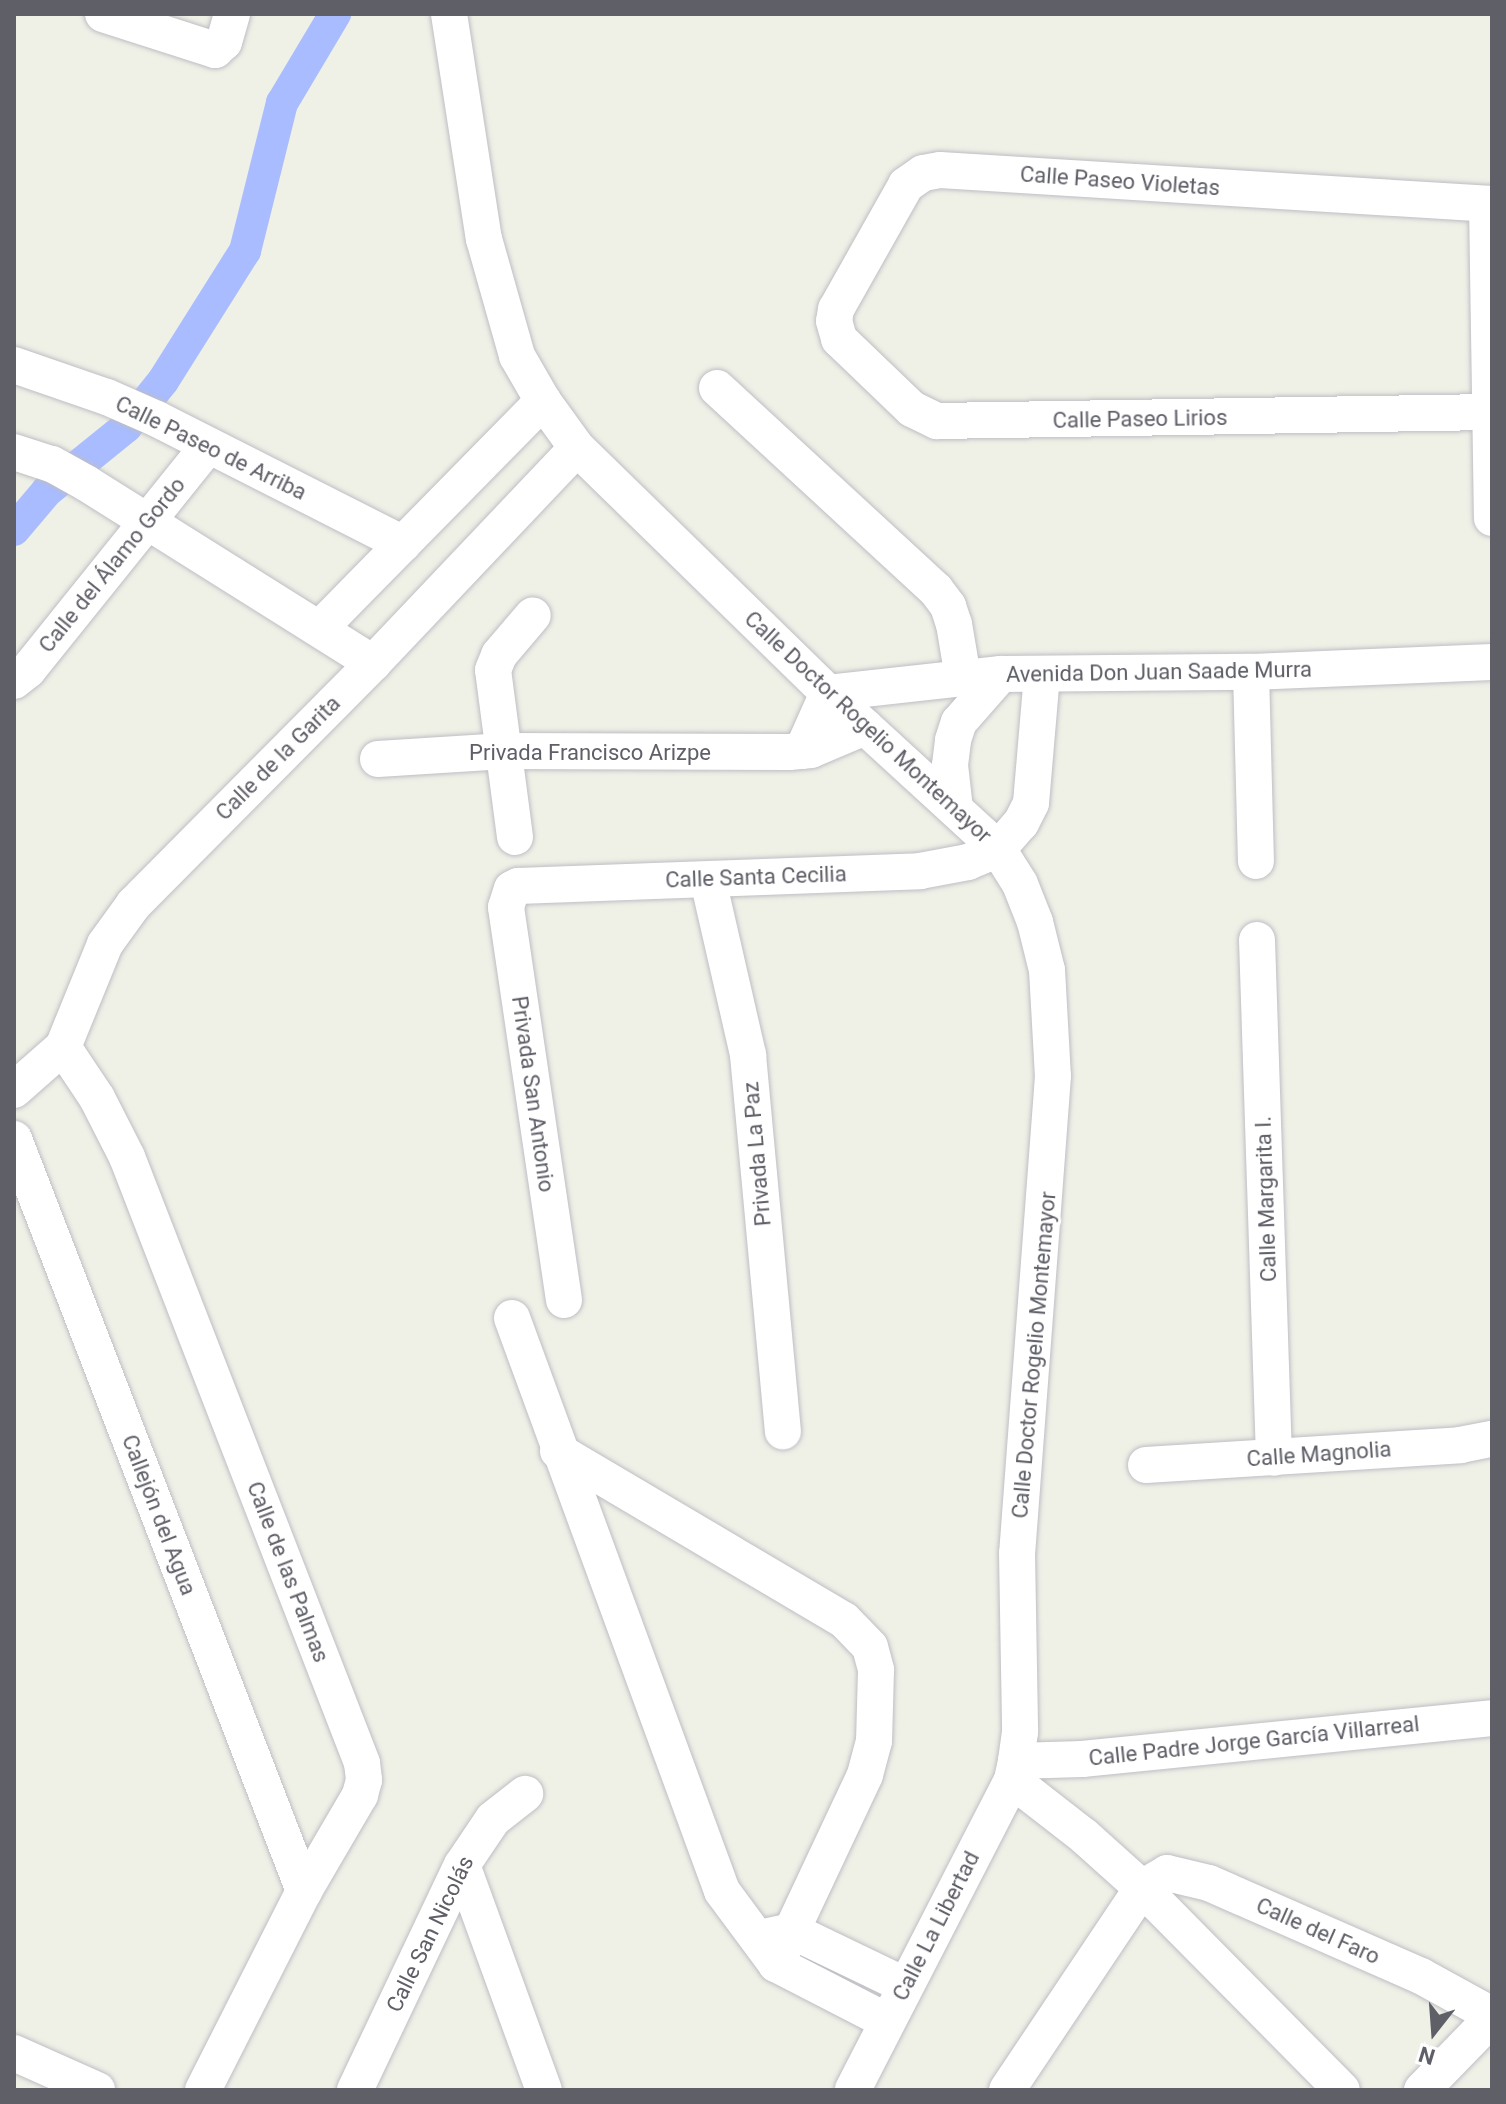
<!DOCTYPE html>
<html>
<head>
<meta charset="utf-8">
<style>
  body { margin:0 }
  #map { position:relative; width:1506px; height:2104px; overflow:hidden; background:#eff0e6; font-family:Roboto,sans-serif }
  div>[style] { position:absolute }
  .canal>* { height:32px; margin:-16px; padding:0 16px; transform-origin:16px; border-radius:16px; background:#a8bcff }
  .roads { filter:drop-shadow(0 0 2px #bebec5) drop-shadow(0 0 2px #bebec5) }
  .minor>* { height:36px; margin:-18px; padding:0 18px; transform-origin:18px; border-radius:18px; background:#fff }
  span { translate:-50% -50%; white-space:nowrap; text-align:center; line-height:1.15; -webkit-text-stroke:6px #fff; paint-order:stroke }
  .street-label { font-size:22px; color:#5e5f67 }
  .frame { position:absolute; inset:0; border:16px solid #5e5f67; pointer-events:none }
  .north { position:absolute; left:1394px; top:1992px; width:80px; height:80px; -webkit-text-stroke:6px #fff; paint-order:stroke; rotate:197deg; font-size:22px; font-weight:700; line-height:32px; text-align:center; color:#5e5f67 }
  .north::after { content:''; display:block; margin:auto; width:28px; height:36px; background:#5e5f67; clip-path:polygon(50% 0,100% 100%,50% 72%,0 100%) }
</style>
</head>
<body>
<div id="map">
  <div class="canal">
    <i style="left:14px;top:530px;width:51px;rotate:-49.8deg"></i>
    <i style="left:47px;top:491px;width:102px;rotate:-39deg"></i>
    <i style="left:126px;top:427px;width:59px;rotate:-51.2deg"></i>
    <i style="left:163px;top:381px;width:154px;rotate:-57.8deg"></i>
    <i style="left:245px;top:251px;width:153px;rotate:-76deg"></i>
    <i style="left:282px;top:103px;width:104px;rotate:-59.2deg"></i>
  </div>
  <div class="roads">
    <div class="minor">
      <i style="left:103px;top:14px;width:118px;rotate:17.8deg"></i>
      <i style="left:215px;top:50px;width:12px;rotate:-42deg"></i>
      <i style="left:224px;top:42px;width:29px;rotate:-74deg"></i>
      <i style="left:449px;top:14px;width:228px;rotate:81.2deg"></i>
      <i style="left:484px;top:239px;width:122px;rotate:74.2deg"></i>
      <i style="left:517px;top:356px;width:52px;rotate:60deg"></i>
      <i style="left:543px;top:401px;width:58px;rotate:54.1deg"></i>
      <i style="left:577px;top:448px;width:351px;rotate:44.3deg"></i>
      <i style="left:828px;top:693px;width:231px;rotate:42.5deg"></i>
      <i style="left:998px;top:849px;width:41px;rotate:57.8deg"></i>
      <i style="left:1020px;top:884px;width:41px;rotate:68.5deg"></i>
      <i style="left:1035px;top:922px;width:49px;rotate:76deg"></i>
      <i style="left:1047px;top:970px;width:106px;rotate:86.8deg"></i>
      <i style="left:1053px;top:1076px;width:478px;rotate:94.3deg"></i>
      <i style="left:1017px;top:1553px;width:179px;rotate:89deg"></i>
      <i style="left:1020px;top:1732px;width:29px;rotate:98deg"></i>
      <i style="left:1016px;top:1761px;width:19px;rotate:102deg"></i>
      <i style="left:1012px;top:1780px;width:348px;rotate:117.2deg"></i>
      <i style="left:1487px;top:204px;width:314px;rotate:89.1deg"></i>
      <i style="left:1492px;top:204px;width:553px;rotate:-176.48deg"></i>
      <i style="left:940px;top:170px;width:17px;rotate:170deg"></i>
      <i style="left:923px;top:173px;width:21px;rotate:145deg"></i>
      <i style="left:906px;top:185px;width:142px;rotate:119.4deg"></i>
      <i style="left:836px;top:309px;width:12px;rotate:99deg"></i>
      <i style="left:834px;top:321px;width:19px;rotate:74deg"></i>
      <i style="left:839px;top:339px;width:101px;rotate:43.8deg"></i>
      <i style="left:912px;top:409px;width:28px;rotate:26deg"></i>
      <i style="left:937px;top:421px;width:555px;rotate:-0.93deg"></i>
      <i style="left:14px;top:365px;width:98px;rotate:19deg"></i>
      <i style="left:107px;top:397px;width:55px;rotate:23.7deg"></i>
      <i style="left:157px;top:419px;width:276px;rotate:26.9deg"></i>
      <i style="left:717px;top:388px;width:298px;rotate:42.7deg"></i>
      <i style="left:936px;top:590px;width:20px;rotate:53deg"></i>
      <i style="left:948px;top:606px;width:19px;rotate:72deg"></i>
      <i style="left:954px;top:624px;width:54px;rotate:80.4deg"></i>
      <i style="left:14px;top:452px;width:40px;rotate:18deg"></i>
      <i style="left:52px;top:464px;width:39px;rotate:29deg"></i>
      <i style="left:86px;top:483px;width:339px;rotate:32.1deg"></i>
      <i style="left:321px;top:627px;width:317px;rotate:-45.5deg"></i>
      <i style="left:1251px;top:672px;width:189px;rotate:88.5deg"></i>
      <i style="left:14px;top:681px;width:18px;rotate:-38deg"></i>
      <i style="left:28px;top:670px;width:287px;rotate:-51.2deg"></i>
      <i style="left:802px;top:751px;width:64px;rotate:-65.9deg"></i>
      <i style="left:828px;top:693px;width:174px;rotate:-6.3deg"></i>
      <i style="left:1001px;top:674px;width:250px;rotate:-0.5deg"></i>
      <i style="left:1251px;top:672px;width:241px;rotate:-2.4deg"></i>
      <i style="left:378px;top:759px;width:127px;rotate:-3.6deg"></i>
      <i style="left:505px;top:751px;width:284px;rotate:0.2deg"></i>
      <i style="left:789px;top:752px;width:22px;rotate:-5deg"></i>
      <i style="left:811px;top:750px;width:59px;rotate:-23.1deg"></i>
      <i style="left:955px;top:809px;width:44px;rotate:-96.5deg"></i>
      <i style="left:950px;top:765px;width:25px;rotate:-83deg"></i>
      <i style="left:953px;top:740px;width:19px;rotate:-72deg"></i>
      <i style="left:959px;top:722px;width:64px;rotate:-48.8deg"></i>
      <i style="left:515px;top:837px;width:168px;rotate:-97.5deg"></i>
      <i style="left:493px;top:670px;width:16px;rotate:-68deg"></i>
      <i style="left:499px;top:655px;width:52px;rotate:-49.6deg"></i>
      <i style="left:708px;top:880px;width:180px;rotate:77.1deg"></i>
      <i style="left:748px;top:1055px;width:378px;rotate:84.7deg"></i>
      <i style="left:1257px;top:940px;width:518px;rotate:88.12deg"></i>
      <i style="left:63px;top:1047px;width:61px;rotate:56.3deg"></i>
      <i style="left:97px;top:1098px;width:66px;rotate:63deg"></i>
      <i style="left:127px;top:1157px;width:650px;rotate:68.8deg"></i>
      <i style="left:362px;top:1763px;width:17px;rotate:83deg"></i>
      <i style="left:364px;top:1780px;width:16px;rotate:105deg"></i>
      <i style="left:360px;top:1795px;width:111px;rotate:120.3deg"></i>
      <i style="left:304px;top:1891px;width:223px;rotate:116.9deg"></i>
      <i style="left:14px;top:1090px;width:65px;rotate:-41.3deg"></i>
      <i style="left:63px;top:1047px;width:111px;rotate:-67.8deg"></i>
      <i style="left:105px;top:944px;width:49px;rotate:-54.1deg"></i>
      <i style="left:134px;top:904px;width:339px;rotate:-45.2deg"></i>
      <i style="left:373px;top:663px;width:296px;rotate:-46.5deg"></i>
      <i style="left:14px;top:1139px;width:806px;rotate:68.91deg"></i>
      <i style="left:564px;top:1300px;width:397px;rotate:-98.4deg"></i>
      <i style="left:506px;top:907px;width:19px;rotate:-72deg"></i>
      <i style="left:512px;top:889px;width:7px;rotate:-27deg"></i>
      <i style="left:518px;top:886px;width:402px;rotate:-2.1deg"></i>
      <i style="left:920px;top:871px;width:49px;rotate:-10.6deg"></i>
      <i style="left:968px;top:862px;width:33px;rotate:-23deg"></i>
      <i style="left:998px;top:849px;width:35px;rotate:-49deg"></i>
      <i style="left:1021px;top:823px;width:22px;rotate:-63deg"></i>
      <i style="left:1031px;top:803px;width:129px;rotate:-85.1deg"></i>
      <i style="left:512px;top:1318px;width:610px;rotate:69.87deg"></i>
      <i style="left:722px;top:1891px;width:91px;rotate:53.5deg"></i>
      <i style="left:776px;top:1964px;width:125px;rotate:27.2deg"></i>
      <i style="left:558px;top:1451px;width:332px;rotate:30.6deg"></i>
      <i style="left:844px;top:1620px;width:37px;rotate:46deg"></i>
      <i style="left:870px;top:1647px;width:24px;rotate:75deg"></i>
      <i style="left:876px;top:1670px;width:71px;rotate:91.6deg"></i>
      <i style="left:874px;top:1741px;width:35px;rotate:105deg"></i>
      <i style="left:865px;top:1775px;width:209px;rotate:115.2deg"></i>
      <i style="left:1146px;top:1465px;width:315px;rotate:-3.6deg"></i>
      <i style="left:1460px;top:1445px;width:33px;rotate:-11deg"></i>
      <i style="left:1016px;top:1761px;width:66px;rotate:-1.7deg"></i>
      <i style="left:1082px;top:1759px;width:412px;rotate:-5.7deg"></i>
      <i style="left:1012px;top:1780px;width:91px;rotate:37.9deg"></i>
      <i style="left:1084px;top:1836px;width:78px;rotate:41.9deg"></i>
      <i style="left:1142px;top:1888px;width:284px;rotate:45.3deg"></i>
      <i style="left:462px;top:1865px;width:239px;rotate:70deg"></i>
      <i style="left:768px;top:1936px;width:25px;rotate:-12deg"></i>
      <i style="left:792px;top:1931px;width:124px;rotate:25.7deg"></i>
      <i style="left:14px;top:2053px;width:91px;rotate:24deg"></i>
      <i style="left:355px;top:2090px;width:249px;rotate:-64.6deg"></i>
      <i style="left:462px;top:1865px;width:55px;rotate:-56deg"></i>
      <i style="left:493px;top:1819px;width:41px;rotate:-38deg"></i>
      <i style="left:1007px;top:2090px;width:243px;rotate:-56.2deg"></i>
      <i style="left:1142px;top:1888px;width:29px;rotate:-31deg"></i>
      <i style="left:1167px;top:1873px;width:43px;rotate:13.4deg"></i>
      <i style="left:1209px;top:1883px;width:232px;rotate:23.7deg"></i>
      <i style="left:1421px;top:1976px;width:81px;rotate:28.8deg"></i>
      <i style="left:1422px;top:2090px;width:100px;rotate:-45.8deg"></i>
    </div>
  </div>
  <div class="street-label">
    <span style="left:1120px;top:181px;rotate:4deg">Calle Paseo Violetas</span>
    <span style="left:1140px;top:419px;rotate:-1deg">Calle Paseo Lirios</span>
    <span style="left:211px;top:448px;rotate:26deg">Calle Paseo de Arriba</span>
    <span style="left:112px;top:565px;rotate:-51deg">Calle del Álamo Gordo</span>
    <span style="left:1159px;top:672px;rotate:-1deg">Avenida Don Juan Saade Murra</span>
    <span style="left:868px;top:727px;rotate:43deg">Calle Doctor Rogelio Montemayor</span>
    <span style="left:590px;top:753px">Privada Francisco Arizpe</span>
    <span style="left:278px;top:758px;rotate:-45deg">Calle de la Garita</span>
    <span style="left:756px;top:877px;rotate:-2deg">Calle Santa Cecilia</span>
    <span style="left:533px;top:1094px;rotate:82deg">Privada San Antonio</span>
    <span style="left:757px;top:1154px;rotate:-95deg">Privada La Paz</span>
    <span style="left:1266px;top:1199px;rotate:-92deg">Calle Margarita I.</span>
    <span style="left:1034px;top:1355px;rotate:-85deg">Calle Doctor Rogelio Montemayor</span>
    <span style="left:1319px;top:1454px;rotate:-4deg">Calle Magnolia</span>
    <span style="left:159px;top:1515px;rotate:69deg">Callejón del Agua</span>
    <span style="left:288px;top:1572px;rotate:69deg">Calle de las Palmas</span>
    <span style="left:1254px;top:1741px;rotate:-6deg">Calle Padre Jorge García Villarreal</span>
    <span style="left:936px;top:1926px;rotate:-63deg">Calle La Libertad</span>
    <span style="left:1318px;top:1931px;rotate:24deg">Calle del Faro</span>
    <span style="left:430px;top:1934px;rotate:-64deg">Calle San Nicolás</span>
  </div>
  <div class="frame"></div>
  <div class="north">N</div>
</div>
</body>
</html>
